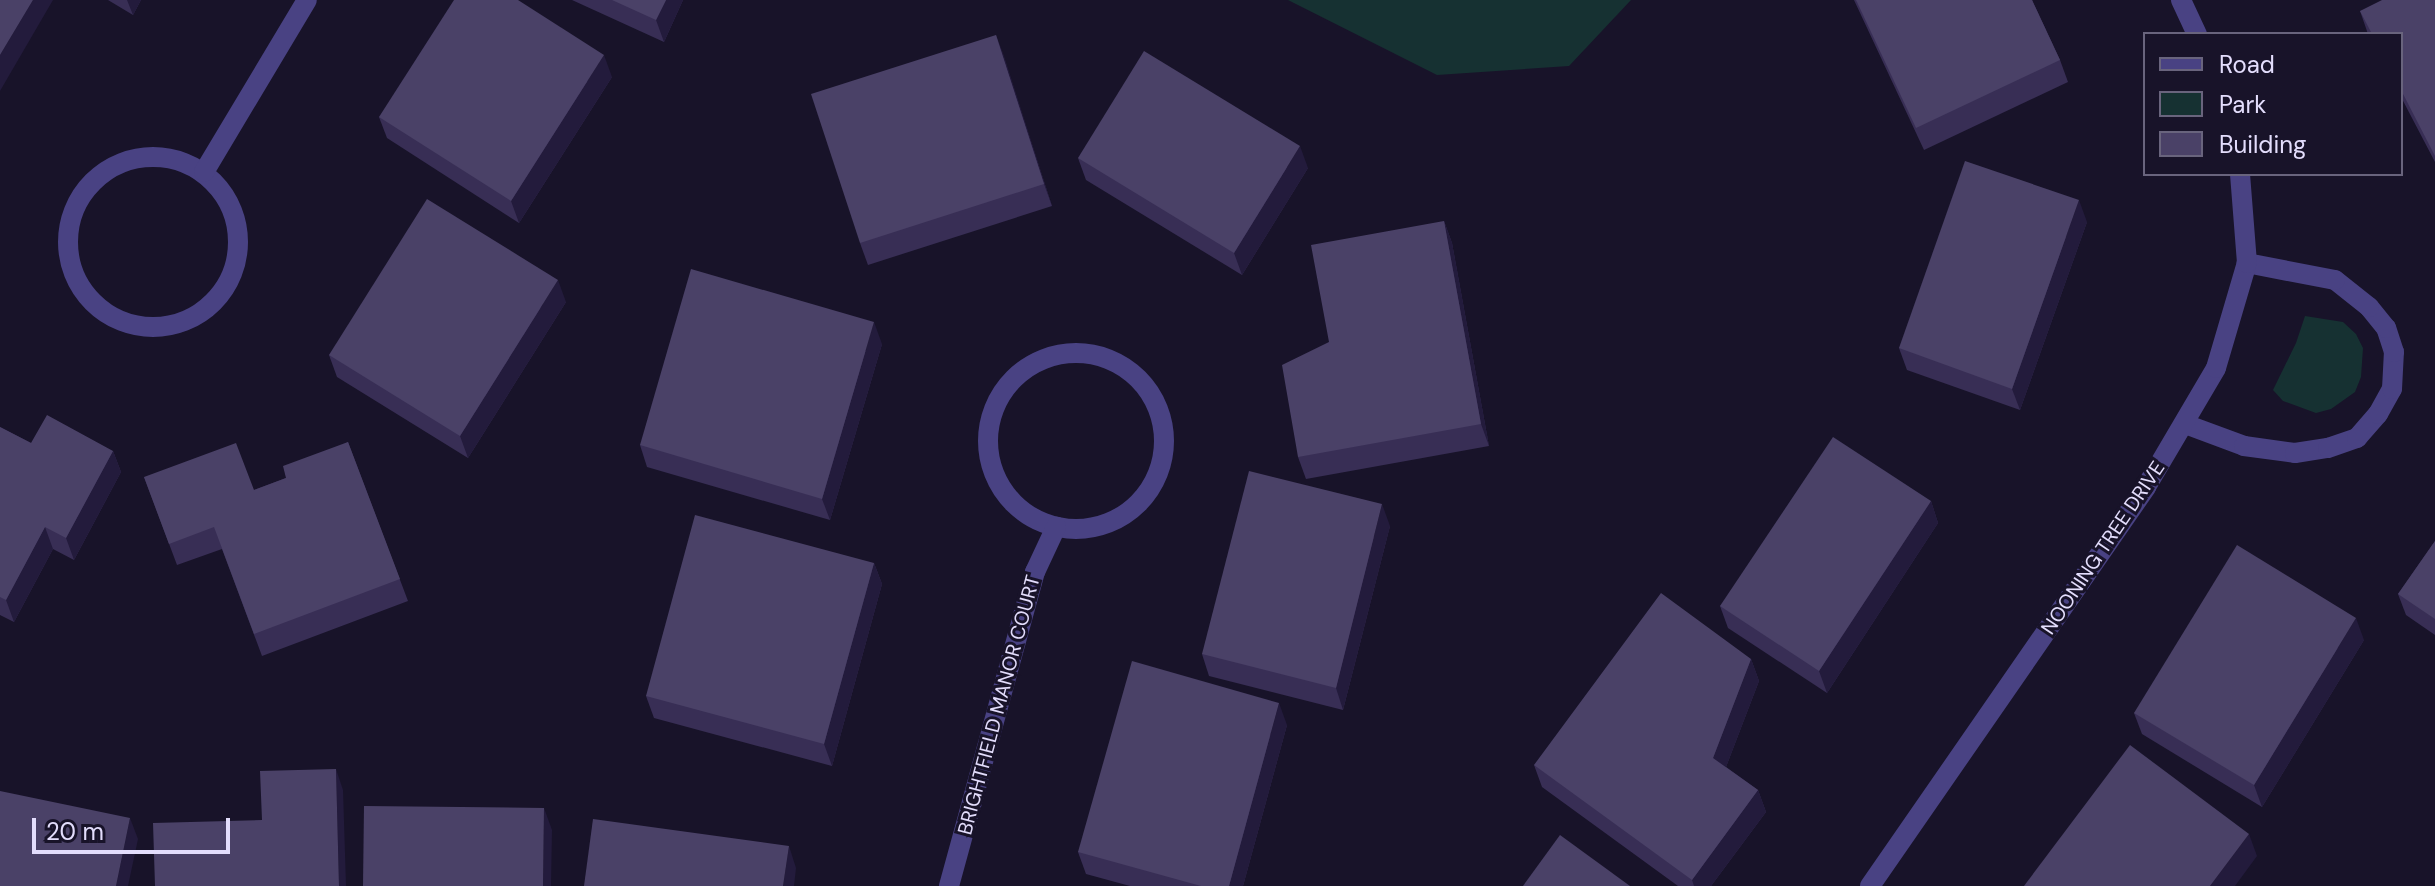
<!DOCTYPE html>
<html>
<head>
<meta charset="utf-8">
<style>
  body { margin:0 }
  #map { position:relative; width:2435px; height:886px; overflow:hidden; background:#181329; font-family:"DM Sans",sans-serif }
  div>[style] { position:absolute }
  .green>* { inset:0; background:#163132 }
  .street>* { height:20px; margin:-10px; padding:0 10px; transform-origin:10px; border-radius:10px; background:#494283 }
  .street>.ring { margin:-10px; padding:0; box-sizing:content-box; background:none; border:20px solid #494283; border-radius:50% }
  .wall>* { inset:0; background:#382e55 }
  .shaded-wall>* { inset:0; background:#231b3c }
  .building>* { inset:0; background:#4a4167 }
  span { translate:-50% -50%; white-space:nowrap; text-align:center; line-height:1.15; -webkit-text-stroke:6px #181329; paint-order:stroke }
  .street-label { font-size:20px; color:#e3ddfc }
  .legend { position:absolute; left:2143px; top:32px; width:260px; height:144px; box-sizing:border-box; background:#181329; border:2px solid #69647d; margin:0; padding:10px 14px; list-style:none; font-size:24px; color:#e3ddfc }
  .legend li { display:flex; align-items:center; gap:16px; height:40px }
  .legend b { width:40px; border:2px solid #69647d }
  .scale { position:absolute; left:32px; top:818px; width:198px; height:36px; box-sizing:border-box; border:4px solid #e3ddfc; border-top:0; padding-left:10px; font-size:24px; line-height:28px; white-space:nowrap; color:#e3ddfc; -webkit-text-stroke:6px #181329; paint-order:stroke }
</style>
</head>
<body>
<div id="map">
  <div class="green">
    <i style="clip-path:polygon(1288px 0,1631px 0,1569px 66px,1437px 75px)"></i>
    <i style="clip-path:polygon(2305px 316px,2343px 322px,2356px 334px,2363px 348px,2361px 377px,2355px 392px,2331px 409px,2316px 413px,2283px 401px,2273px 390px,2296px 343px)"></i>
  </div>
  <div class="street">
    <i style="left:2181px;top:0;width:38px;rotate:65deg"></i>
    <i class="ring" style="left:68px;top:157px;width:150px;height:150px"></i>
    <i style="left:204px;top:172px;width:200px;rotate:-59.1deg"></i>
    <i class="ring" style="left:988px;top:353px;width:156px;height:156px"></i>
    <i style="left:2185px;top:424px;width:63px;rotate:20.4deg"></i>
    <i style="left:2244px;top:446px;width:51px;rotate:7.8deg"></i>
    <i style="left:2295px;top:453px;width:33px;rotate:-9deg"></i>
    <i style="left:2328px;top:448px;width:31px;rotate:-19deg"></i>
    <i style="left:2357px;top:438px;width:32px;rotate:-49deg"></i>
    <i style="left:2378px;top:414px;width:29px;rotate:-61deg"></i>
    <i style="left:2392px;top:389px;width:37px;rotate:-87deg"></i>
    <i style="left:2394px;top:352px;width:25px;rotate:-108deg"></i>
    <i style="left:2386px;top:328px;width:27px;rotate:-129deg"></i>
    <i style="left:2369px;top:307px;width:43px;rotate:-141.5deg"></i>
    <i style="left:2335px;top:280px;width:90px;rotate:-169.1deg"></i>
    <i style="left:949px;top:886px;width:326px;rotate:-74.7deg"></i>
    <i style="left:1035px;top:572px;width:50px;rotate:-65deg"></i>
    <i style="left:1870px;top:886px;width:485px;rotate:-55.3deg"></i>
    <i style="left:2146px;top:487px;width:138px;rotate:-59.5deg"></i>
    <i style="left:2216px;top:368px;width:109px;rotate:-73.6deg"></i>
    <i style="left:2247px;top:263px;width:89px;rotate:-94.5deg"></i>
  </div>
  <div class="wall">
    <i style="clip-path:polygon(108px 0,141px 0,133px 15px)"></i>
    <i style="clip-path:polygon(572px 0,683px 0,664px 42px)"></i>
    <i style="clip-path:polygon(1854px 0,2032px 0,2060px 60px,2068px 82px,1924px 150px)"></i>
    <i style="clip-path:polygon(2435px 0,2435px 162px,2401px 97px,2401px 34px,2368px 34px,2360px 11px)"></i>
    <i style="clip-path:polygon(996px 35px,1052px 206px,868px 265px,860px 243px)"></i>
    <i style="clip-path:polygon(612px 77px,519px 223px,387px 138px,379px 117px)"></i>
    <i style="clip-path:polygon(1078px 158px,1308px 168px,1242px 275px,1086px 180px)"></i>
    <i style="clip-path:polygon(1444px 221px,1452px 243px,1489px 446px,1306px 479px,1298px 457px,1329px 342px)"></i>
    <i style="clip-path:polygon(2087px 222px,2020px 410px,1907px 370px,1899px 348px)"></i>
    <i style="clip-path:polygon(566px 302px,468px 458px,337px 377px,329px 355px)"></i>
    <i style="clip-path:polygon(882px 344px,830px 520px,647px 467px,640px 445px)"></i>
    <i style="clip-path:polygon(0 427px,31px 443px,113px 451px,121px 472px,74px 560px,53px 549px,14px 622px,0 615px)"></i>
    <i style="clip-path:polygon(348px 442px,408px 601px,262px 656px,222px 549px,177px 565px,144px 477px,254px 490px,286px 478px)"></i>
    <i style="clip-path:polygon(1931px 501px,1938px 523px,1827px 693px,1728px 628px,1720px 606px)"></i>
    <i style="clip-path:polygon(1390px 526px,1343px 710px,1209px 676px,1202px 654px)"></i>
    <i style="clip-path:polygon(2435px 541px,2435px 635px,2406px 615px,2398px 594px)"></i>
    <i style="clip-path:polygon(874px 563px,882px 584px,832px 766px,654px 718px,646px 696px)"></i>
    <i style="clip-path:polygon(2364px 640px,2262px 807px,2142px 734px,2134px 713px)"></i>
    <i style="clip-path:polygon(1751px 659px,1759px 681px,1726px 767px,1758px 790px,1766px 812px,1711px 886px,1678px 886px,1542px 787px,1534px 765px)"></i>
    <i style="clip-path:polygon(1287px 725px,1243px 886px,1130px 886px,1086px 874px,1078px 852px)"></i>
  </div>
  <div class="shaded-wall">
    <i style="clip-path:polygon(33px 0,53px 0,0 91px,0 55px)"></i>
    <i style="clip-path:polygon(127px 0,141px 0,133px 15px)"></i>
    <i style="clip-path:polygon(666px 0,683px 0,664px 42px,656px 20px)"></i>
    <i style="clip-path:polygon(996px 35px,1004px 56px,1052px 206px,1044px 184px)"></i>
    <i style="clip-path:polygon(604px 55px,612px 77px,519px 223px,511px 201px)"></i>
    <i style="clip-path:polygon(1300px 146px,1308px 168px,1242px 275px,1234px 253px)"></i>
    <i style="clip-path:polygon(2079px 200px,2087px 222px,2020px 410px,2012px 389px)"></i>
    <i style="clip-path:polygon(1444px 221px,1452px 243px,1489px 446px,1481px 424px)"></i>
    <i style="clip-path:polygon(558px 280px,566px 302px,468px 458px,460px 436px)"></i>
    <i style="clip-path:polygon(874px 322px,882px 344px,830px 520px,822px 499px)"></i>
    <i style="clip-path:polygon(113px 451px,121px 472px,74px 560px,66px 538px)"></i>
    <i style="clip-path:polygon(1931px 501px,1938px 523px,1827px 693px,1819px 671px)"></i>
    <i style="clip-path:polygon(1382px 504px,1390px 526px,1343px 710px,1336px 688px)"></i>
    <i style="clip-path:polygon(45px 527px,53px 549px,14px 622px,6px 600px)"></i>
    <i style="clip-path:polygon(874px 563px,882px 584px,832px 766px,824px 744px)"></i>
    <i style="clip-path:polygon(2356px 618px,2364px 640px,2262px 807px,2254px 785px)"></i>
    <i style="clip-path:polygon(1751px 659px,1759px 681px,1721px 780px,1713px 758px)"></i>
    <i style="clip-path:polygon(1279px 703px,1287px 725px,1243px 886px,1229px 886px)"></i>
    <i style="clip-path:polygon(336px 769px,343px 790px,346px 886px,339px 886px)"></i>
    <i style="clip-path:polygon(1758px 790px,1766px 812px,1711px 886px,1694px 886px,1692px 880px)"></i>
    <i style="clip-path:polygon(544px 808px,552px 830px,551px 886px,543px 886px)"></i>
    <i style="clip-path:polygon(130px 818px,138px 839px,128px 886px,116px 886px)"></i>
    <i style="clip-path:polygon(2249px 834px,2257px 856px,2235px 886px,2210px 886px)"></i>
    <i style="clip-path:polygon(789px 846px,796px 868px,794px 886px,783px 886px)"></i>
  </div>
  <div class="building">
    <i style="clip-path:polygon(0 0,33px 0,0 55px)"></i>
    <i style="clip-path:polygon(454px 0,518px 0,604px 55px,511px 201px,379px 117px)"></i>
    <i style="clip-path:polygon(612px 0,666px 0,656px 20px)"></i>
    <i style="clip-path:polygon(1856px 0,2032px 0,2060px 60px,1916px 128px)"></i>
    <i style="clip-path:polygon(2382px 0,2435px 0,2435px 156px,2401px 90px,2401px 34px,2372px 34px,2360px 11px)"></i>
    <i style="clip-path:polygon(996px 35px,1044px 184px,860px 243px,811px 94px)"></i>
    <i style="clip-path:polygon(1144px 51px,1300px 146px,1234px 253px,1078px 158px)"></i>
    <i style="clip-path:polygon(1965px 161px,2079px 200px,2012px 389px,1899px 348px)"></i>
    <i style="clip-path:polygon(427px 199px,558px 280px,460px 436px,329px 355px)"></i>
    <i style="clip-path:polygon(1444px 221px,1481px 424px,1298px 457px,1282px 365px,1329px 342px,1311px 245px)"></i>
    <i style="clip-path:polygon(691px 269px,874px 322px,822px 499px,640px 445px)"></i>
    <i style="clip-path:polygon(47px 415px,113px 451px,66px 538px,45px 527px,6px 600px,0 597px,0 427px,31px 443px)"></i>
    <i style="clip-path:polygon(1833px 437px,1931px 501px,1819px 671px,1720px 606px)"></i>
    <i style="clip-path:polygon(348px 442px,400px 579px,254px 634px,214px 527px,169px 544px,144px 477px,236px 443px,254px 490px,286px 478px,283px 466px)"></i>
    <i style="clip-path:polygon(1249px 471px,1382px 504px,1336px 688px,1202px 654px)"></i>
    <i style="clip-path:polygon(695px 515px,874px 563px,824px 744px,646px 696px)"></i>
    <i style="clip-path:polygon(2435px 541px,2435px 619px,2398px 594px)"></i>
    <i style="clip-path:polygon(2237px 545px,2356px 618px,2254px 785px,2134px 713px)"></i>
    <i style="clip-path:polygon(1661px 593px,1751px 659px,1713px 758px,1758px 790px,1692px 880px,1534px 765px)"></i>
    <i style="clip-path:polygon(1132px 661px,1279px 703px,1229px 886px,1201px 886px,1078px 852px)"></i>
    <i style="clip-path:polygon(2130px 745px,2249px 834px,2210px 886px,2024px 886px)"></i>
    <i style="clip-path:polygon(336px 769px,339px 886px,155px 886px,153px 823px,262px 820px,260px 771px)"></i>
    <i style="clip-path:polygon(0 791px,130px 818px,116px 886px,0 886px)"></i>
    <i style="clip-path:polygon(364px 806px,544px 808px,543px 886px,363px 886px)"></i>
    <i style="clip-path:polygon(593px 819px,789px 846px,783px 886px,584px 886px)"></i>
    <i style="clip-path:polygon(1560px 835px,1630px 886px,1523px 886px)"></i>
  </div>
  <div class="street-label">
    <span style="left:2103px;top:548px;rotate:-56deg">NOONING TREE DRIVE</span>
    <span style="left:999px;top:705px;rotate:-75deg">BRIGHTFIELD MANOR COURT</span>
  </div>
  <ul class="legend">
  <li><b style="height:10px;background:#494283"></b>Road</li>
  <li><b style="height:22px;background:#163132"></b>Park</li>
  <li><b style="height:22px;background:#4a4167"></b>Building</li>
  </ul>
  <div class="scale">20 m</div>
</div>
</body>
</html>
